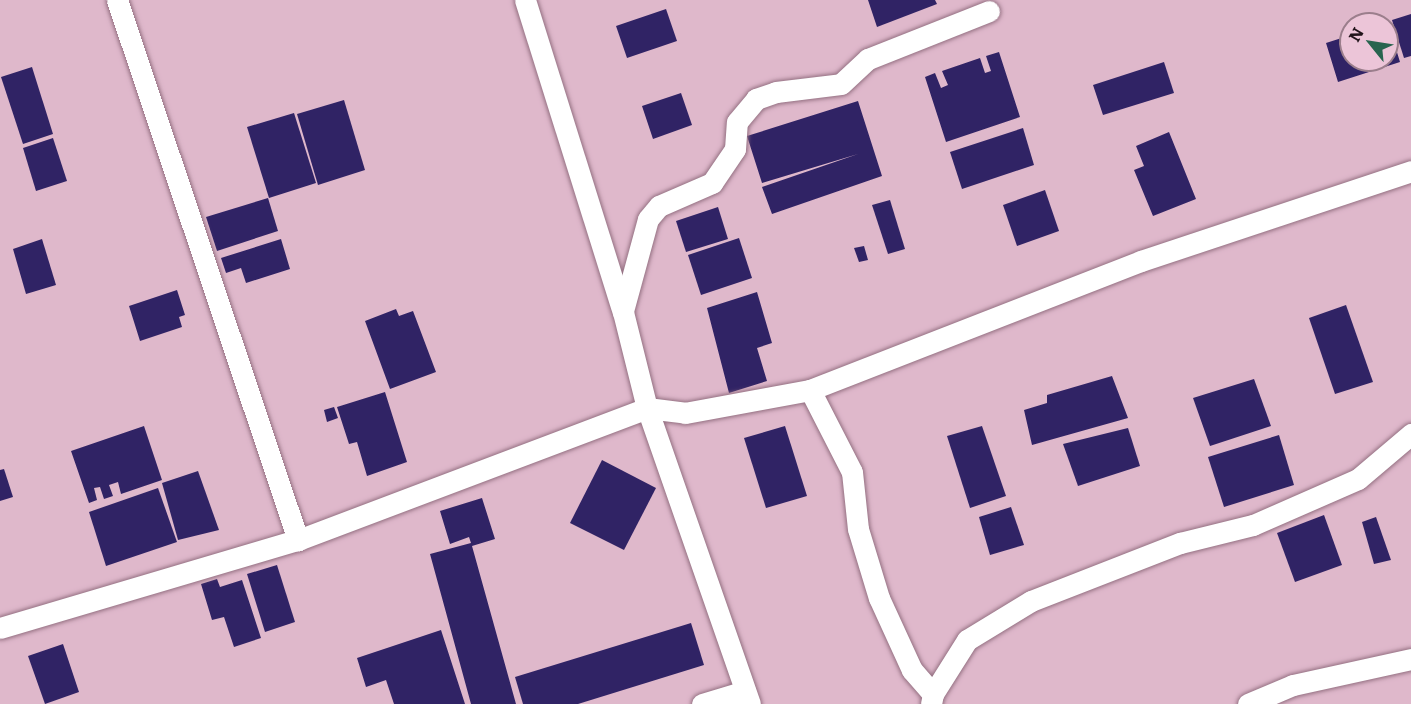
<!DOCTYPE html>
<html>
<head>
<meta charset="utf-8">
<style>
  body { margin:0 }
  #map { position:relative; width:1411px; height:704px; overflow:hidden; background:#dfb8cb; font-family:Literata,serif }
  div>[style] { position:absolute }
  .building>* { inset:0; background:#302365 }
  .roads { filter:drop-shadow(0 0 2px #947082) drop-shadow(0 0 2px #947082) }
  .minor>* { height:21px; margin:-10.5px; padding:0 10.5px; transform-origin:10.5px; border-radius:10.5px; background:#fff }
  span { translate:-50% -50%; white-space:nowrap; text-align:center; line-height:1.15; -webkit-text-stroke:6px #ecc5d8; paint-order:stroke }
  .north { position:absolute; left:1339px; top:12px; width:60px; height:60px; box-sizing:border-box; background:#ecc5d8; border:2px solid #9b7e8c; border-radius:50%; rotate:300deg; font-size:16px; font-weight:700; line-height:24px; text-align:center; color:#21131a }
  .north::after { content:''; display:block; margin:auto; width:21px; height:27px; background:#28644f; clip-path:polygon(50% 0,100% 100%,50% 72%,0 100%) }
</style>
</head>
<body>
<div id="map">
  <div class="building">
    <i style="clip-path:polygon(868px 0,935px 0,937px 4px,877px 27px)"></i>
    <i style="clip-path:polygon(666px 9px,677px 41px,627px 58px,616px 26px)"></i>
    <i style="clip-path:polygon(1411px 14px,1411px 56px,1404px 58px,1392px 20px)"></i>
    <i style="clip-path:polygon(1388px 23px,1400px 62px,1338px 82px,1326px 43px,1351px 35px,1351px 60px,1387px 60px)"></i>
    <i style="clip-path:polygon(999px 52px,1020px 117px,946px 142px,925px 77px,935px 73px,941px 88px,948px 85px,942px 71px,980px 58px,985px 73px,991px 71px,986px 56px)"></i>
    <i style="clip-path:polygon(1164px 62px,1174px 93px,1103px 115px,1093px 85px)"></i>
    <i style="clip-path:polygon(32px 67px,53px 134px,23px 144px,1px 77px)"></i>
    <i style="clip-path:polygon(681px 93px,692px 125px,653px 139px,642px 106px)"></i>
    <i style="clip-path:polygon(344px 100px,365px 170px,318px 185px,297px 114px)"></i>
    <i style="clip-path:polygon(858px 101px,882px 176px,772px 214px,762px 187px,858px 154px,762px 183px,747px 136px)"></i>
    <i style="clip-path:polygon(294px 113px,316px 183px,269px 198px,247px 127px)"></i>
    <i style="clip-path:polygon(1023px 128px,1034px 165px,962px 189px,950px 152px)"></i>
    <i style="clip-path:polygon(1169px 132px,1196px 199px,1153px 216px,1134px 170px,1144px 166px,1136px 146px)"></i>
    <i style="clip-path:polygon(53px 138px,67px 181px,36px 191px,23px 148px)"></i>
    <i style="clip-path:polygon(1045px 190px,1059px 231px,1017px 246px,1003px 205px)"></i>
    <i style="clip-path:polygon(268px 198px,278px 231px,217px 251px,206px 217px)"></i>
    <i style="clip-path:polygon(890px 200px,905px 249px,888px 254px,872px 205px)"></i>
    <i style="clip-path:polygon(718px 207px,728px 239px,686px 252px,676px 221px)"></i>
    <i style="clip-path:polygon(739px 238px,752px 278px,701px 295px,688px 255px)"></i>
    <i style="clip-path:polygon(42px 239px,56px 285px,26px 294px,13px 249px)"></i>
    <i style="clip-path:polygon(281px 239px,290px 269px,246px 283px,241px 268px,226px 273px,221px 258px)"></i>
    <i style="clip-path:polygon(864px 246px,868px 260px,859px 262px,854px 248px)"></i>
    <i style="clip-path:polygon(177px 290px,185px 315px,179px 317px,182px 327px,140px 341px,129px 306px)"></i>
    <i style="clip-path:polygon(757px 292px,772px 343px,757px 348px,767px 381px,729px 393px,707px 308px)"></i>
    <i style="clip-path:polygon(1346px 305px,1373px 382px,1335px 394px,1309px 318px)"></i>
    <i style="clip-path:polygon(396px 309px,399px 316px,413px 311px,436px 372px,390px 389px,365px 321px)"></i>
    <i style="clip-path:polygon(1112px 376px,1128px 418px,1032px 445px,1024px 410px,1047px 403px,1047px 395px)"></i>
    <i style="clip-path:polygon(1254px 379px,1271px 426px,1210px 446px,1193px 398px)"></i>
    <i style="clip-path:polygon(385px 392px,407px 462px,367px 476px,357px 442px,349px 444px,337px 407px)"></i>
    <i style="clip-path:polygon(334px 407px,338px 418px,327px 422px,324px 410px)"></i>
    <i style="clip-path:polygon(144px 426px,162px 480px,121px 494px,118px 482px,109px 485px,113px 496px,104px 499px,100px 487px,94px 488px,97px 500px,89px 503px,71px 451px)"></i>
    <i style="clip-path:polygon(785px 426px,807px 496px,766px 508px,744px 438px)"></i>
    <i style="clip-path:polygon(982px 426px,1006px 496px,970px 508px,947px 436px)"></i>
    <i style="clip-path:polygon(1128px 428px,1140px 466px,1078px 486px,1063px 444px)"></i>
    <i style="clip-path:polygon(1279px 435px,1294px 485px,1224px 507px,1208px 457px)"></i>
    <i style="clip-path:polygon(602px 460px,656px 488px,624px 550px,570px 523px)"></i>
    <i style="clip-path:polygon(4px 469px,13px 497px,0 501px,0 470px)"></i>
    <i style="clip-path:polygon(198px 471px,219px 530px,178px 540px,162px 483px)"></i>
    <i style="clip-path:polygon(158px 488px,177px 542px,106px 566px,89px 512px)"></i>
    <i style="clip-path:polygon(482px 498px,495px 539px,472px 546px,516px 704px,471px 704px,430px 554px,471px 543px,469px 537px,450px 544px,440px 511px)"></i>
    <i style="clip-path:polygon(1011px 507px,1024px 545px,990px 555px,979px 517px)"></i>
    <i style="clip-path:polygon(1324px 515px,1342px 565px,1295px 582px,1277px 533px)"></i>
    <i style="clip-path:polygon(1376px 517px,1391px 560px,1374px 564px,1362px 522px)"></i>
    <i style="clip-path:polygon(277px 565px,295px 622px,265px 632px,247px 574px)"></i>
    <i style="clip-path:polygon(217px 579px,220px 587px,242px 580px,261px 638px,234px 647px,224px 617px,212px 620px,201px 584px)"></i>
    <i style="clip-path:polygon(691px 623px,704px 665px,578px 704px,523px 704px,515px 677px)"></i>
    <i style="clip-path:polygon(441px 630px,465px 704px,394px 704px,386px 680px,366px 687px,357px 658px)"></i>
    <i style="clip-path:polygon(63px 644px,79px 692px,45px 704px,28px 656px)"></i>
  </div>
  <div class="roads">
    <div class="minor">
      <i style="left:117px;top:0;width:570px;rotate:71.47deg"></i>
      <i style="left:525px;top:0;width:327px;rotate:72.6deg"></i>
      <i style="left:623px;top:312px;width:99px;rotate:76deg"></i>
      <i style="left:647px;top:408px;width:313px;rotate:70.8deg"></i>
      <i style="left:623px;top:311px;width:95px;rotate:-74.8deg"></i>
      <i style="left:648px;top:219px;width:17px;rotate:-50deg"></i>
      <i style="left:659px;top:206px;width:58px;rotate:-23.5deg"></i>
      <i style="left:712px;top:183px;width:41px;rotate:-55.9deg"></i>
      <i style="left:735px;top:149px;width:27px;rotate:-86deg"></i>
      <i style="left:737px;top:122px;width:30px;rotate:-50deg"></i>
      <i style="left:756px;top:99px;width:21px;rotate:-19deg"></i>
      <i style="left:776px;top:92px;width:65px;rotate:-7deg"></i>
      <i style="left:841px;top:84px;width:37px;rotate:-43deg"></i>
      <i style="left:868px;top:59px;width:130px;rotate:-21.6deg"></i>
      <i style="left:810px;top:390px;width:92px;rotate:62.9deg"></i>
      <i style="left:852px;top:472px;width:57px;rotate:84deg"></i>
      <i style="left:858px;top:529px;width:72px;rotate:73.1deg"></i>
      <i style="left:879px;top:598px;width:79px;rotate:65.4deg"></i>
      <i style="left:912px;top:670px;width:32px;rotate:49deg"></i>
      <i style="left:0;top:628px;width:311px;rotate:-16.5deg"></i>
      <i style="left:298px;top:540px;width:373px;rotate:-20.7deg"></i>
      <i style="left:647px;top:408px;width:38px;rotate:7deg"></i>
      <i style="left:685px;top:413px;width:127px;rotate:-10.4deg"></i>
      <i style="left:810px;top:390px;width:355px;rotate:-21.3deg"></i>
      <i style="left:1141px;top:261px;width:285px;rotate:-18.4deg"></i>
      <i style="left:702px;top:704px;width:45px;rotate:-16.8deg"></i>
      <i style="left:931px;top:704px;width:10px;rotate:-79deg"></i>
      <i style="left:933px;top:694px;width:64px;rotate:-57.8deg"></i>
      <i style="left:967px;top:640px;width:75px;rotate:-31.4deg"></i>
      <i style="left:1031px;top:601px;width:160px;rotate:-21.3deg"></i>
      <i style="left:1180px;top:543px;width:75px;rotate:-13.9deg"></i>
      <i style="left:1253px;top:525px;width:115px;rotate:-23.7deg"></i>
      <i style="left:1358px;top:479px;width:70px;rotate:-40.3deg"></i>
      <i style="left:1248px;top:704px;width:49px;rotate:-22.9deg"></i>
      <i style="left:1293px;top:685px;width:121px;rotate:-12.4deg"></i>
    </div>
  </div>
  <div class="north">N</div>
</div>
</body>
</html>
